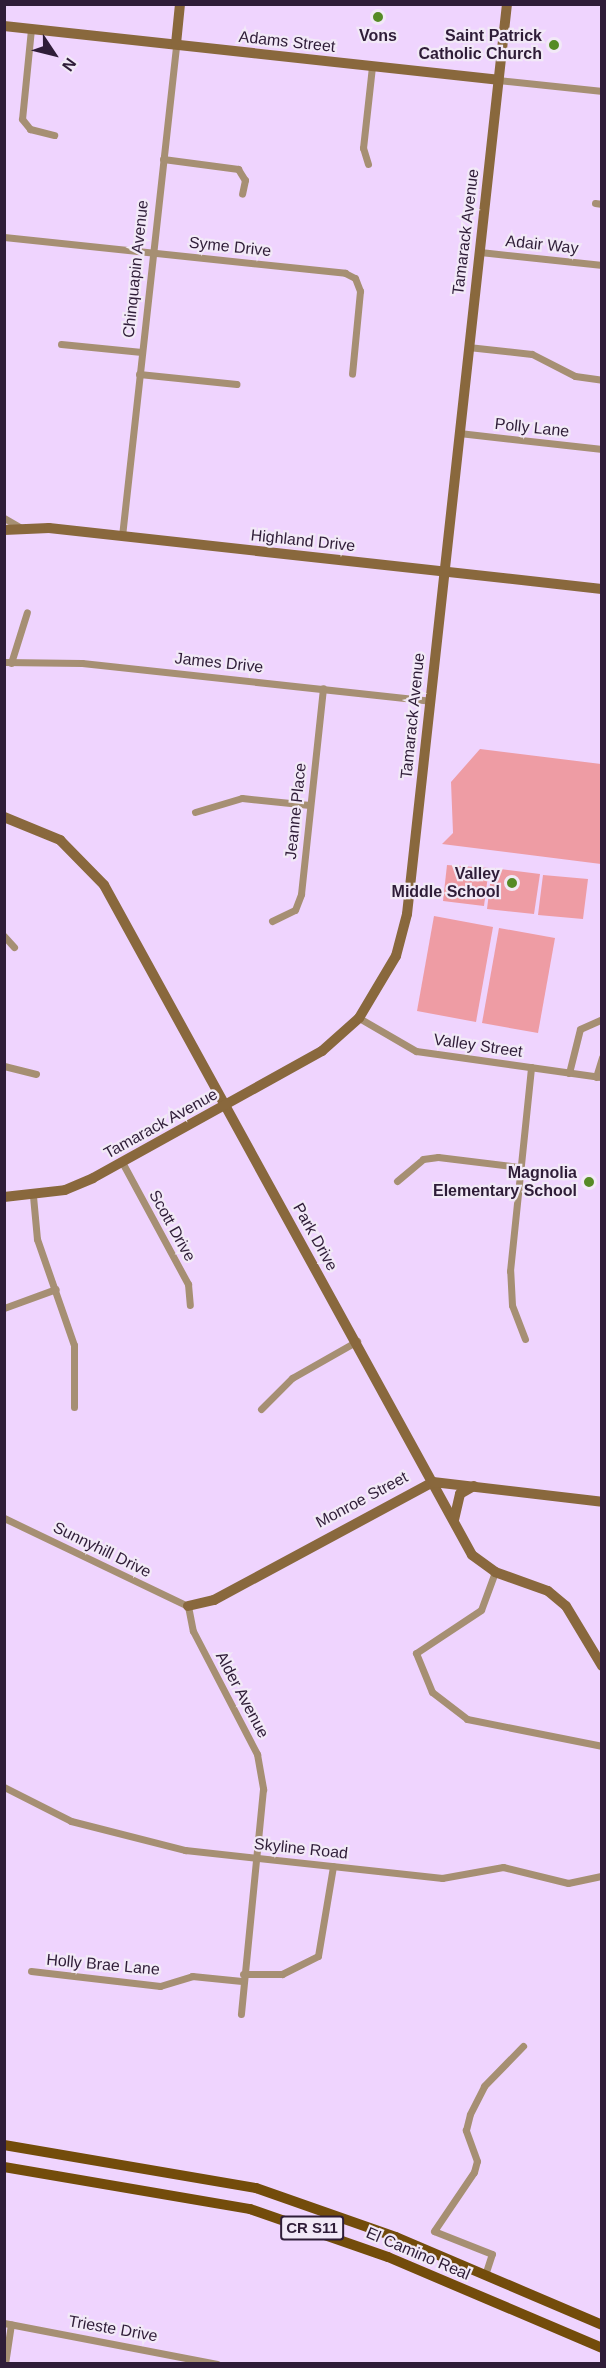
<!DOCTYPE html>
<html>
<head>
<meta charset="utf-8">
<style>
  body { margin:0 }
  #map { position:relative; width:606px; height:2368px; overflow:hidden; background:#efd4fe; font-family:Arial,sans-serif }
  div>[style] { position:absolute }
  .green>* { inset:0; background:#ee9ca4 }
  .street>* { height:7px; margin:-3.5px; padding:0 3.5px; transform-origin:3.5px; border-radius:3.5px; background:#a68f73 }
  .secondary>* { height:10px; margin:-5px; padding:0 5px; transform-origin:5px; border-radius:5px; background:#89683d }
  .primary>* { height:10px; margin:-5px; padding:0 5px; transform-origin:5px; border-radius:5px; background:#734c0b }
  .dots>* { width:16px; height:16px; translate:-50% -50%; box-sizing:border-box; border:3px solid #f2e9f7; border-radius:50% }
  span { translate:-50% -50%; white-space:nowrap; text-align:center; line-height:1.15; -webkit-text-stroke:4.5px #f2e9f7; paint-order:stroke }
  .shield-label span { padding:2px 4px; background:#f2e9f7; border:2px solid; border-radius:4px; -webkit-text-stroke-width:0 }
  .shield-label { font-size:15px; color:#2f1d38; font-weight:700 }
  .poi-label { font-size:16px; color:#2f1d38; font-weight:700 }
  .right { translate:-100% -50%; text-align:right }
  .street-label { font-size:16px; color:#2f1d38 }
  .frame { position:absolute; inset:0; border:6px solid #2f1d38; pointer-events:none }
  .north { position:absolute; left:24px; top:24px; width:60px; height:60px; -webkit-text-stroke:4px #f2e9f7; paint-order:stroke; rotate:125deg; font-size:16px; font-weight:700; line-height:24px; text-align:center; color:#2f1d38 }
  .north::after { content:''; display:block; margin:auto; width:21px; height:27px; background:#2f1d38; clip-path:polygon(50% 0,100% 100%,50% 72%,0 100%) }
</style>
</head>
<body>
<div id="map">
  <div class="green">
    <i style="clip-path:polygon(480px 749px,601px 764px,601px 864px,442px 844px,453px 833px,451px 782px)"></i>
    <i style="clip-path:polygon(447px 865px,489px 868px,484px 906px,443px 901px)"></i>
    <i style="clip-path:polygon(492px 868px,540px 874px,534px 914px,487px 909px)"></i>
    <i style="clip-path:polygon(543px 875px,588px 879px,583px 919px,538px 915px)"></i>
    <i style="clip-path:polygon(434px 916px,493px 927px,476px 1022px,417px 1011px)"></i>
    <i style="clip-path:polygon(499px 928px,555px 938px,538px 1033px,482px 1023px)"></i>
  </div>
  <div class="street">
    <i style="left:31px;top:29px;width:90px;rotate:95.7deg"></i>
    <i style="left:22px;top:119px;width:13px;rotate:51deg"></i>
    <i style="left:30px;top:129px;width:25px;rotate:14deg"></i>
    <i style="left:498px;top:80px;width:105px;rotate:6deg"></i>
    <i style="left:163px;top:159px;width:76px;rotate:7.6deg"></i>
    <i style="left:238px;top:169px;width:13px;rotate:58deg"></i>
    <i style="left:245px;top:180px;width:14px;rotate:102deg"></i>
    <i style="left:368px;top:164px;width:17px;rotate:-107deg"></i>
    <i style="left:363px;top:148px;width:82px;rotate:-83.7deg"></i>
    <i style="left:595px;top:203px;width:7px;rotate:8deg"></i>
    <i style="left:4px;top:237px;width:343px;rotate:6deg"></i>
    <i style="left:345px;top:273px;width:11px;rotate:27deg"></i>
    <i style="left:355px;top:278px;width:14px;rotate:69deg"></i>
    <i style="left:360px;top:291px;width:83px;rotate:95.5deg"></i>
    <i style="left:480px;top:252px;width:123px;rotate:6.1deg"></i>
    <i style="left:61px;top:344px;width:81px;rotate:5.6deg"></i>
    <i style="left:468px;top:347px;width:64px;rotate:6.2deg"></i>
    <i style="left:532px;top:354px;width:48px;rotate:27.1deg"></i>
    <i style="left:575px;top:376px;width:27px;rotate:8deg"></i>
    <i style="left:139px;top:374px;width:98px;rotate:5.9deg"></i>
    <i style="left:459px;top:433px;width:144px;rotate:6.4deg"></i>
    <i style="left:4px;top:518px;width:20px;rotate:30deg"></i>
    <i style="left:122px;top:536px;width:495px;rotate:-83.7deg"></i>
    <i style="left:4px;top:662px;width:78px;rotate:0.7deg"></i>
    <i style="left:82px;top:663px;width:350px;rotate:6.2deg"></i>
    <i style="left:11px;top:663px;width:53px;rotate:-72.6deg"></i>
    <i style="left:195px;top:812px;width:49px;rotate:-16.6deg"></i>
    <i style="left:242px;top:798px;width:68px;rotate:5.9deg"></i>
    <i style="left:272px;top:921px;width:25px;rotate:-26deg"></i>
    <i style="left:295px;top:910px;width:17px;rotate:-69deg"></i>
    <i style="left:301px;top:894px;width:207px;rotate:-83.9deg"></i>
    <i style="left:4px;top:936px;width:15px;rotate:48deg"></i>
    <i style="left:359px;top:1018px;width:66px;rotate:30.1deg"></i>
    <i style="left:416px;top:1051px;width:188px;rotate:8deg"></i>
    <i style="left:4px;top:1066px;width:33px;rotate:14deg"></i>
    <i style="left:569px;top:1073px;width:45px;rotate:-76deg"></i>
    <i style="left:580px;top:1029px;width:24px;rotate:-24deg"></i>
    <i style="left:596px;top:1077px;width:21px;rotate:-73deg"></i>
    <i style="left:122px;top:1162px;width:139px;rotate:61.6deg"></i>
    <i style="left:188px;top:1284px;width:21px;rotate:85deg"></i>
    <i style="left:397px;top:1181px;width:34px;rotate:-40deg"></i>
    <i style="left:423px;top:1159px;width:15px;rotate:-8deg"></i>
    <i style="left:438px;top:1157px;width:83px;rotate:7deg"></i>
    <i style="left:33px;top:1196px;width:43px;rotate:84.7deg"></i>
    <i style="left:37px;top:1239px;width:112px;rotate:70.8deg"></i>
    <i style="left:74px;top:1345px;width:62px;rotate:90deg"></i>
    <i style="left:4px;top:1308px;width:55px;rotate:-20.1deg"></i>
    <i style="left:525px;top:1339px;width:36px;rotate:-111deg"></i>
    <i style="left:512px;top:1305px;width:34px;rotate:-93deg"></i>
    <i style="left:510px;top:1271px;width:205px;rotate:-84.1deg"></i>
    <i style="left:261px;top:1409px;width:44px;rotate:-45deg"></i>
    <i style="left:292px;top:1378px;width:75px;rotate:-29.6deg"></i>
    <i style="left:4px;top:1518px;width:204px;rotate:25.6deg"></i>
    <i style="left:188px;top:1606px;width:25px;rotate:79deg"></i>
    <i style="left:193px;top:1631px;width:139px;rotate:62.5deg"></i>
    <i style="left:257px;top:1754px;width:36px;rotate:80deg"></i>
    <i style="left:263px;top:1789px;width:226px;rotate:95.6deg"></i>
    <i style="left:495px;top:1572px;width:40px;rotate:110.2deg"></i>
    <i style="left:481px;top:1610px;width:78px;rotate:146.5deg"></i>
    <i style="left:416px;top:1653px;width:42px;rotate:67.7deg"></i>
    <i style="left:432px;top:1692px;width:44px;rotate:37.6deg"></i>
    <i style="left:467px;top:1719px;width:138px;rotate:11.3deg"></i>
    <i style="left:4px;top:1787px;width:75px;rotate:26.9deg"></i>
    <i style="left:71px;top:1821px;width:118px;rotate:14.3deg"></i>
    <i style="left:185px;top:1850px;width:259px;rotate:6.2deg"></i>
    <i style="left:442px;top:1878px;width:62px;rotate:-10.2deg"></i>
    <i style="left:503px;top:1867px;width:67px;rotate:13.8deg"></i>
    <i style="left:568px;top:1883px;width:35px;rotate:-12deg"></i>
    <i style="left:31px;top:1971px;width:130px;rotate:6.6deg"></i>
    <i style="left:160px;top:1986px;width:34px;rotate:-17deg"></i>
    <i style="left:192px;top:1976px;width:50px;rotate:5.7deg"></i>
    <i style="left:243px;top:1974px;width:39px"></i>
    <i style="left:282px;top:1974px;width:40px;rotate:-26.6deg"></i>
    <i style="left:318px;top:1956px;width:91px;rotate:-80.5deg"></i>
    <i style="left:485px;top:2275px;width:22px;rotate:-72deg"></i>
    <i style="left:492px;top:2254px;width:62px;rotate:-158.4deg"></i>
    <i style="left:434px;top:2231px;width:71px;rotate:-55.9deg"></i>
    <i style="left:474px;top:2172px;width:11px;rotate:-75deg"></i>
    <i style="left:477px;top:2161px;width:33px;rotate:-110deg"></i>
    <i style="left:466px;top:2130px;width:16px;rotate:-76deg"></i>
    <i style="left:470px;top:2114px;width:31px;rotate:-63deg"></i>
    <i style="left:484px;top:2086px;width:56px;rotate:-45.7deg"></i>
    <i style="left:4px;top:2323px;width:217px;rotate:10.9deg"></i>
    <i style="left:5px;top:2364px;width:40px;rotate:-81.5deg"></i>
  </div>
  <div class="secondary">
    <i style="left:4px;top:26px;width:497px;rotate:6.2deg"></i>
    <i style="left:176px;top:44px;width:40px;rotate:-84.3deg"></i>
    <i style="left:4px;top:530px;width:45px;rotate:-2.5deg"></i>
    <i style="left:49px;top:528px;width:556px;rotate:6.29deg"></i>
    <i style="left:4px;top:817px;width:61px;rotate:22.3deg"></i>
    <i style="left:60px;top:840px;width:63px;rotate:45.6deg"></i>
    <i style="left:104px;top:885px;width:764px;rotate:61.22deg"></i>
    <i style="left:472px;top:1555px;width:29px;rotate:36deg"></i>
    <i style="left:495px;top:1572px;width:56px;rotate:19.7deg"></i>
    <i style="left:548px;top:1591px;width:23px;rotate:40deg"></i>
    <i style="left:566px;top:1606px;width:70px;rotate:59deg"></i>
    <i style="left:4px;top:1197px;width:61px;rotate:-6.5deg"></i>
    <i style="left:65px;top:1190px;width:30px;rotate:-23deg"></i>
    <i style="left:93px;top:1178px;width:262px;rotate:-29deg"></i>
    <i style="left:322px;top:1051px;width:50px;rotate:-41.7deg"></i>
    <i style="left:359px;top:1018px;width:72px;rotate:-59.2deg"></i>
    <i style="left:396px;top:956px;width:43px;rotate:-75.3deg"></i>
    <i style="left:407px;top:914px;width:915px;rotate:-83.73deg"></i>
    <i style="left:454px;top:1520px;width:27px;rotate:-77deg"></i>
    <i style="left:460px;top:1494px;width:16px;rotate:-30deg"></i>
    <i style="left:188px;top:1606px;width:27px;rotate:-13deg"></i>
    <i style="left:214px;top:1600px;width:249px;rotate:-28.3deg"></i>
    <i style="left:433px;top:1482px;width:170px;rotate:6.7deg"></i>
  </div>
  <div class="primary">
    <i style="left:4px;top:2145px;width:256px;rotate:9.7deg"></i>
    <i style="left:256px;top:2188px;width:148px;rotate:19.3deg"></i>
    <i style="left:396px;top:2237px;width:224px;rotate:23.1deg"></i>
    <i style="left:4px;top:2167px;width:250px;rotate:9.7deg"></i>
    <i style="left:250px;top:2209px;width:146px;rotate:19.2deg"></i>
    <i style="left:388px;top:2257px;width:233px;rotate:23deg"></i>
  </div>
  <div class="dots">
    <i style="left:378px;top:17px;background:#568b25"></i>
    <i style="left:554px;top:45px;background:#568b25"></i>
    <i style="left:512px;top:883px;background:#568b25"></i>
    <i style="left:589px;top:1182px;background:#568b25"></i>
  </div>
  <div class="shield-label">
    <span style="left:312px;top:2228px">CR S11</span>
  </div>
  <div class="poi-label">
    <span style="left:378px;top:36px">Vons</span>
    <span class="right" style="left:542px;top:45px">Saint Patrick<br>Catholic Church</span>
    <span class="right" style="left:500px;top:883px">Valley<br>Middle School</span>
    <span class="right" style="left:577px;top:1182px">Magnolia<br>Elementary School</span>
  </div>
  <div class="street-label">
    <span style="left:287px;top:42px;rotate:6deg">Adams Street</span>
    <span style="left:466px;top:232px;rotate:-83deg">Tamarack Avenue</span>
    <span style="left:542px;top:245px;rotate:6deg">Adair Way</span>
    <span style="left:230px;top:247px;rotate:6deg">Syme Drive</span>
    <span style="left:136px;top:269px;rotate:-84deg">Chinquapin Avenue</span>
    <span style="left:532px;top:428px;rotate:6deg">Polly Lane</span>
    <span style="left:303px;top:541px;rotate:6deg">Highland Drive</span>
    <span style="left:219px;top:663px;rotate:6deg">James Drive</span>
    <span style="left:413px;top:716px;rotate:-84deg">Tamarack Avenue</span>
    <span style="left:296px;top:811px;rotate:-84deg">Jeanne Place</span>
    <span style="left:478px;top:1046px;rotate:8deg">Valley Street</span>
    <span style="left:161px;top:1124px;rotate:-29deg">Tamarack Avenue</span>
    <span style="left:172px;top:1226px;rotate:61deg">Scott Drive</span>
    <span style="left:315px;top:1237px;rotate:61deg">Park Drive</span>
    <span style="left:362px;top:1500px;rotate:-28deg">Monroe Street</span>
    <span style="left:102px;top:1550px;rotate:26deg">Sunnyhill Drive</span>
    <span style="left:242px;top:1695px;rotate:62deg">Alder Avenue</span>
    <span style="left:301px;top:1849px;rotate:6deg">Skyline Road</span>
    <span style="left:103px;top:1965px;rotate:5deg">Holly Brae Lane</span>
    <span style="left:418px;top:2254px;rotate:23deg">El Camino Real</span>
    <span style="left:113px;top:2329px;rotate:10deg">Trieste Drive</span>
  </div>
  <div class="frame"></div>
  <div class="north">N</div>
</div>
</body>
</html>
